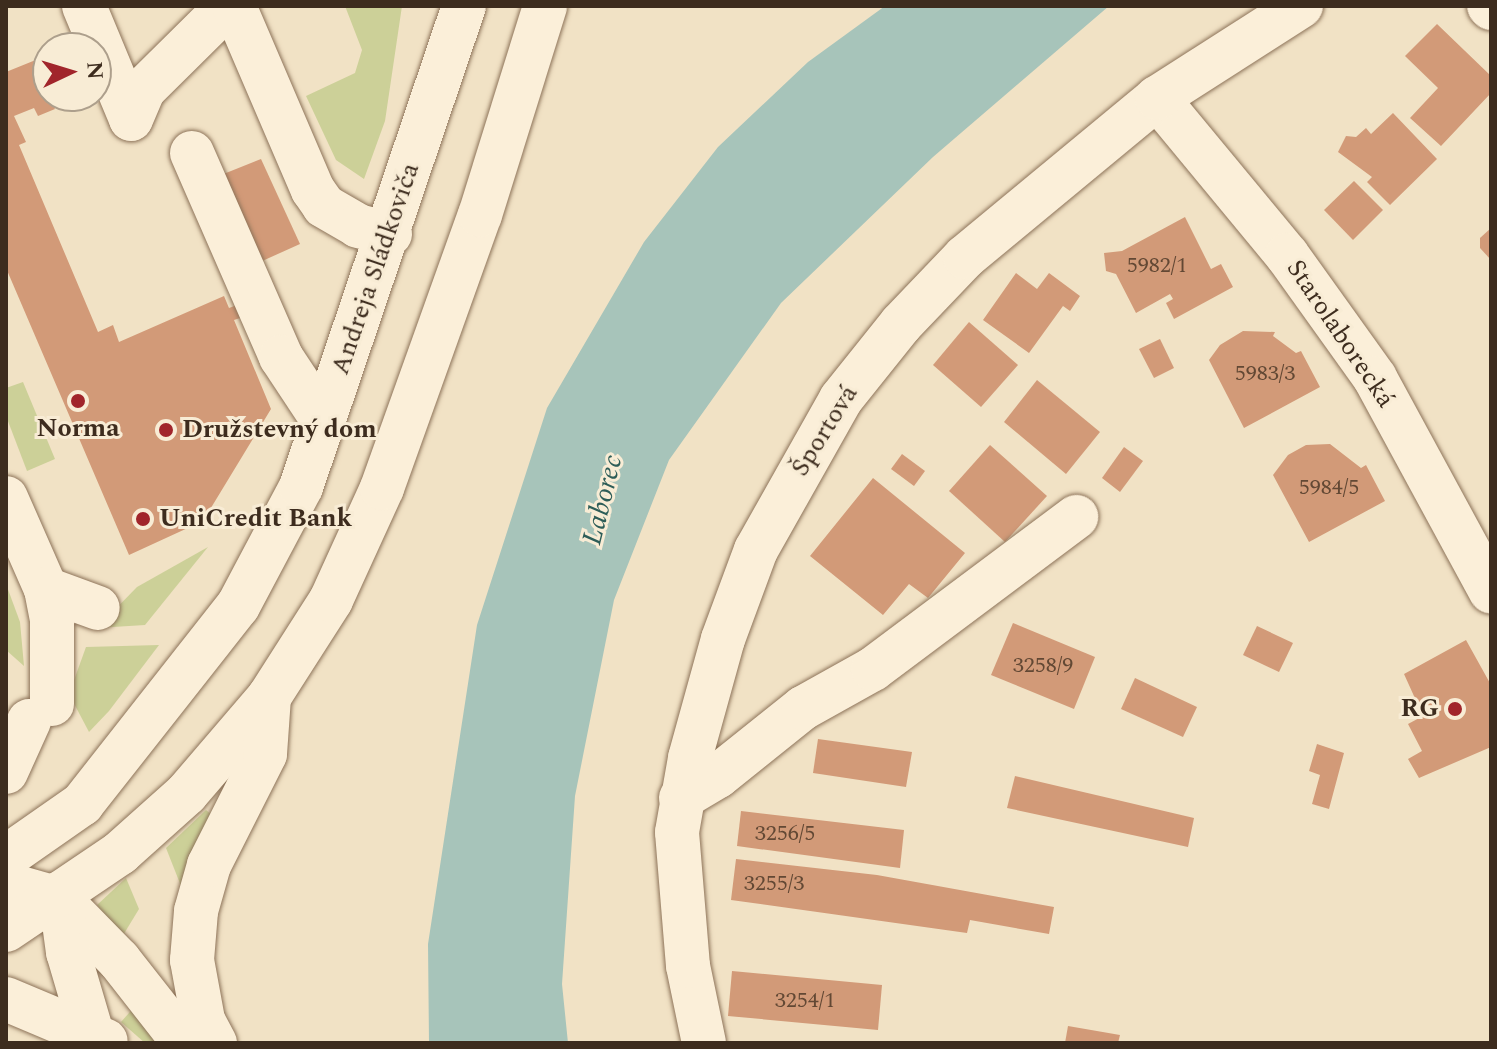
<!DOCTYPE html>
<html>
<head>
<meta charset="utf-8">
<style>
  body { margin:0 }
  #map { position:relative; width:1497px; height:1049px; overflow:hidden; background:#f1e2c5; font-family:Spectral,serif }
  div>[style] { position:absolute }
  .green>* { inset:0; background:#ccd098 }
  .water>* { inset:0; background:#a7c4ba }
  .building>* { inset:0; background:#d29a78 }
  .roads { filter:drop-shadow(0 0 2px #8d7359) drop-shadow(0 0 2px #8d7359) }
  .minor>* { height:44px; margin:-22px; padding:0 22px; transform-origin:22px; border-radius:22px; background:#fbefd9 }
  .dots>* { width:22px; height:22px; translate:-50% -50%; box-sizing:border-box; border:4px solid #f8ecd5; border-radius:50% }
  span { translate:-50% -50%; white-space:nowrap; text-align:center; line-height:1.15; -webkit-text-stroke:6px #f8ecd5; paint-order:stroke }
  .number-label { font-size:22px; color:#624834 }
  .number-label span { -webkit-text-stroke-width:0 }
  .street-label { font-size:26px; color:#3d2c1e }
  .poi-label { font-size:26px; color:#3d2c1e; font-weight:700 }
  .left { translate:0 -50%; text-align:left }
  .right { translate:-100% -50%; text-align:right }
  .water-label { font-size:28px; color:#2d5d58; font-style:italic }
  .frame { position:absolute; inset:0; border:8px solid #3d2c1e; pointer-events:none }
  .north { position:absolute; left:32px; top:32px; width:80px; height:80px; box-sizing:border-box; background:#f8ecd5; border:2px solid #ad9f8c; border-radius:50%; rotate:86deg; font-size:22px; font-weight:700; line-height:32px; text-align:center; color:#3d2c1e }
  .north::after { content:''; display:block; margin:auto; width:28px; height:36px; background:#a1252b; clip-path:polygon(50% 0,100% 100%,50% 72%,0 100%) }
</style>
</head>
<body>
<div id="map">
  <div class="green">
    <i style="clip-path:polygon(345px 6px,402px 6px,385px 121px,364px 179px,336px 160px,306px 96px,355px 73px,362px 50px)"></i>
    <i style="clip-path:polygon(23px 382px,55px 459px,27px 471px,6px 416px,6px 388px)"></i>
    <i style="clip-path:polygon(208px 547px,145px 625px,97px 628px,137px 587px)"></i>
    <i style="clip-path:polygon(6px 584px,20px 622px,24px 666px,6px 650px)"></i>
    <i style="clip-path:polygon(159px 645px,109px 711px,89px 732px,69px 694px,86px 647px)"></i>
    <i style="clip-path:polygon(206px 810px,212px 815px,181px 886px,166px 848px)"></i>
    <i style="clip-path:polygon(126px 878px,139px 909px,122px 937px,97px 905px)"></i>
    <i style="clip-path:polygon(136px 1005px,166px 1043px,145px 1043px,121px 1022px)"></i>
  </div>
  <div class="water">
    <i style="clip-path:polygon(885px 6px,1109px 6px,933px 157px,781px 303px,669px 460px,614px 600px,575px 796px,562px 984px,568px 1043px,429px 1043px,428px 944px,477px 625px,547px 408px,644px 242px,718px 147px,808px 62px)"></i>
  </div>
  <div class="building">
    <i style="clip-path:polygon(1437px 24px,1491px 76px,1491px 93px,1441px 146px,1410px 118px,1438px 88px,1405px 56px)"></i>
    <i style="clip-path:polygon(48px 55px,48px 96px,59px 96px,50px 100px,55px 109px,38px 116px,34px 108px,14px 116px,26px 142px,19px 145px,98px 332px,113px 325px,119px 342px,224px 296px,229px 308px,237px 305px,243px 317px,234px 320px,271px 409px,203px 521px,129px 555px,6px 268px,6px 72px)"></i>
    <i style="clip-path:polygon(1393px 113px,1437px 159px,1390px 205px,1367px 182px,1372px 177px,1338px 152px,1346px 136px,1356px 137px,1366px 128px,1371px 134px)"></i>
    <i style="clip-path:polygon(261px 159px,300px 244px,260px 262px,221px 175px)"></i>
    <i style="clip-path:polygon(1354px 181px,1383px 210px,1353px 240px,1324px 210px)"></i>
    <i style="clip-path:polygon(1185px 217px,1211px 269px,1221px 264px,1233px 287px,1174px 319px,1166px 303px,1173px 299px,1170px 294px,1136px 313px,1116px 274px,1106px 271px,1104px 253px,1122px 251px)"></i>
    <i style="clip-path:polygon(1491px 228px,1491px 260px,1480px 248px,1480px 238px)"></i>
    <i style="clip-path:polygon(1016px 273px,1037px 289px,1049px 273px,1080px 296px,1070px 311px,1063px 306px,1029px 353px,983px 320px)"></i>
    <i style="clip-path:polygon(969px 322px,1018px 365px,981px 407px,933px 365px)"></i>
    <i style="clip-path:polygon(1243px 331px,1275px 332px,1273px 336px,1296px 353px,1301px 351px,1320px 387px,1244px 428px,1209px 360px,1220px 345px)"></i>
    <i style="clip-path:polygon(1160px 339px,1174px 368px,1154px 378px,1139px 349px)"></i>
    <i style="clip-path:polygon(1037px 380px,1100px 432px,1066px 474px,1004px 422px)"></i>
    <i style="clip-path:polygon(1330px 444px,1361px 468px,1366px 465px,1385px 501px,1309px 542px,1273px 475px,1288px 455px,1306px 445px)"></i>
    <i style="clip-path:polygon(990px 445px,1047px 496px,1005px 542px,949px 491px)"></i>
    <i style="clip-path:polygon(1124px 447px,1143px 461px,1120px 492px,1102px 478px)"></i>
    <i style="clip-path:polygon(902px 454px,925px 471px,914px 486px,891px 469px)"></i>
    <i style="clip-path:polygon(873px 478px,965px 553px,928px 598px,909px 584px,883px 615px,810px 556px)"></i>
    <i style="clip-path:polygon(1013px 623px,1095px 657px,1074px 709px,991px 675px)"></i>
    <i style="clip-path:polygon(1257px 626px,1293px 643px,1279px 672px,1243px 655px)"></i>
    <i style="clip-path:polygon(1466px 640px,1491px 685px,1491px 747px,1419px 778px,1408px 759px,1422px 751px,1408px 724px,1423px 716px,1404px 674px)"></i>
    <i style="clip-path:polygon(1135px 678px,1197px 707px,1183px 737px,1121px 709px)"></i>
    <i style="clip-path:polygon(818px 739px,912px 752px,906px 787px,813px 773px)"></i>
    <i style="clip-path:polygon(1317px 744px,1344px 753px,1329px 809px,1312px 804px,1320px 775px,1309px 771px)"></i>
    <i style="clip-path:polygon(1015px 776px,1194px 818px,1188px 847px,1007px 808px)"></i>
    <i style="clip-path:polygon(741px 811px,904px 830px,900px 868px,737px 846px)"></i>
    <i style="clip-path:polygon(736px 859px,877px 875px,1054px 907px,1049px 934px,970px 920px,967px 933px,731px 900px)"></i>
    <i style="clip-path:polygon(732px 971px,882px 985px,878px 1030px,728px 1016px)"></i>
    <i style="clip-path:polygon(1068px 1026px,1120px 1035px,1118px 1043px,1065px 1043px)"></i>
  </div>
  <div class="roads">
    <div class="minor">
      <i style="left:84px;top:6px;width:122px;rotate:67.4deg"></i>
      <i style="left:131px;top:119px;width:33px;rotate:-67deg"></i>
      <i style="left:144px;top:89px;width:118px;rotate:-44.7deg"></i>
      <i style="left:234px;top:6px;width:200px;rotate:66.8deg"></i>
      <i style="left:313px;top:190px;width:19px;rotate:55deg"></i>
      <i style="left:324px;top:206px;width:39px;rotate:30deg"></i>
      <i style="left:358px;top:226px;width:33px;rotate:14deg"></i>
      <i style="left:1489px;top:6px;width:3px;rotate:45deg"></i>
      <i style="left:1157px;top:98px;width:204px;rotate:50.4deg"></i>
      <i style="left:1287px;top:255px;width:151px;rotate:54.4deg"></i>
      <i style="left:1375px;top:378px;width:243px;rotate:61.5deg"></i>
      <i style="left:192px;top:153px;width:223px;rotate:66.4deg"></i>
      <i style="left:281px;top:357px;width:78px;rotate:56.5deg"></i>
      <i style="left:6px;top:498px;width:99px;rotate:66.3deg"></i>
      <i style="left:46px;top:589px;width:33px;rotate:79deg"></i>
      <i style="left:52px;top:621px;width:83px;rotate:90deg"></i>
      <i style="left:46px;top:589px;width:55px;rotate:20.1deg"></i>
      <i style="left:6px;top:772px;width:56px;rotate:-65.7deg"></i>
      <i style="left:681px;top:798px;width:43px;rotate:-30.7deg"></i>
      <i style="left:718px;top:776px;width:109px;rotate:-38.7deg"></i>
      <i style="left:803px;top:708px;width:80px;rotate:-29.1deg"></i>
      <i style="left:873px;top:669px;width:254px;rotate:-36.8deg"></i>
      <i style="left:6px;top:857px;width:93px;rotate:-34.9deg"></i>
      <i style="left:82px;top:804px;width:252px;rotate:-51.8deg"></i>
      <i style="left:238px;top:606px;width:135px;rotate:-62.1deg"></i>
      <i style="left:301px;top:487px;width:508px;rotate:-71.28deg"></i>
      <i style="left:6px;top:884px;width:55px;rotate:15.8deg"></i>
      <i style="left:59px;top:899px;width:86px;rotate:45.5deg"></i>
      <i style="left:119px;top:960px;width:105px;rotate:51.9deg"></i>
      <i style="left:60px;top:893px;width:60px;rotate:82.3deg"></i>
      <i style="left:68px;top:952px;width:81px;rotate:73.6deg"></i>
      <i style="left:6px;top:930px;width:138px;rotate:-34deg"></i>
      <i style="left:120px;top:853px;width:89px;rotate:-41.8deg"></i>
      <i style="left:186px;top:794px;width:128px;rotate:-49.4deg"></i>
      <i style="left:269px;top:697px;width:115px;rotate:-57.4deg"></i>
      <i style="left:331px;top:600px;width:123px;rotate:-65.5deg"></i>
      <i style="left:382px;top:488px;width:290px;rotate:-70.3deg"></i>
      <i style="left:480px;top:215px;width:219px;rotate:-72.7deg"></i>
      <i style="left:6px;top:999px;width:108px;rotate:22.8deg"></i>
      <i style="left:215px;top:1043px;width:26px;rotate:-118deg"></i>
      <i style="left:203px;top:1020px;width:61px;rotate:-100.4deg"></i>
      <i style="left:192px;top:960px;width:49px;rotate:-85.3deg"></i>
      <i style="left:196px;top:911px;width:48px;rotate:-74.2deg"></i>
      <i style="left:209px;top:865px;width:124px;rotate:-63.2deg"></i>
      <i style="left:265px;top:754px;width:57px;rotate:-86deg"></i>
      <i style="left:704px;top:1043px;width:79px;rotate:-101.7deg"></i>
      <i style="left:688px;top:966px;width:134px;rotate:-94.7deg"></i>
      <i style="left:677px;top:832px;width:75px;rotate:-80deg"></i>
      <i style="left:690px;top:758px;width:123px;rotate:-74.5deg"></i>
      <i style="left:723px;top:639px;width:95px;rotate:-69.7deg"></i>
      <i style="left:756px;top:550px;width:173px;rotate:-60.6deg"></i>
      <i style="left:841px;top:399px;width:96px;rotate:-51.3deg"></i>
      <i style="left:901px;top:324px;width:93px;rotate:-46.3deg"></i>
      <i style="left:965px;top:257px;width:249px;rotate:-39.6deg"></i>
      <i style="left:1157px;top:98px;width:171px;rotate:-32.6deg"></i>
    </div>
  </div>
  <div class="dots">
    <i style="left:78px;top:401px;background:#a1252b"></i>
    <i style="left:166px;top:430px;background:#a1252b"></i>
    <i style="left:143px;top:519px;background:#a1252b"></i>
    <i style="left:1455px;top:709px;background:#a1252b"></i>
  </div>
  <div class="number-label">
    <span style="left:1157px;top:266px">5982/1</span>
    <span style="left:1265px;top:374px">5983/3</span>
    <span style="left:1329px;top:488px">5984/5</span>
    <span style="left:1043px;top:666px">3258/9</span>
    <span style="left:785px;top:834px">3256/5</span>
    <span style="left:774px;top:884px">3255/3</span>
    <span style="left:805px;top:1001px">3254/1</span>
  </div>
  <div class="street-label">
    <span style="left:376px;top:269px;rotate:-71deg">Andreja Sládkoviča</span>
    <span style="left:1340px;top:334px;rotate:56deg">Starolaborecká</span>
    <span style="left:825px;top:431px;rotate:-58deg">Športová</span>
  </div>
  <div class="poi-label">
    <span style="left:78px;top:429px">Norma</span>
    <span class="left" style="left:182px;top:430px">Družstevný dom</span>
    <span class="left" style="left:159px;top:519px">UniCredit Bank</span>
    <span class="right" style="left:1439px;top:709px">RG</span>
  </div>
  <div class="water-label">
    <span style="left:603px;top:500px;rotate:-76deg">Laborec</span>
  </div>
  <div class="frame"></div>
  <div class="north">N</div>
</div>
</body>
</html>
